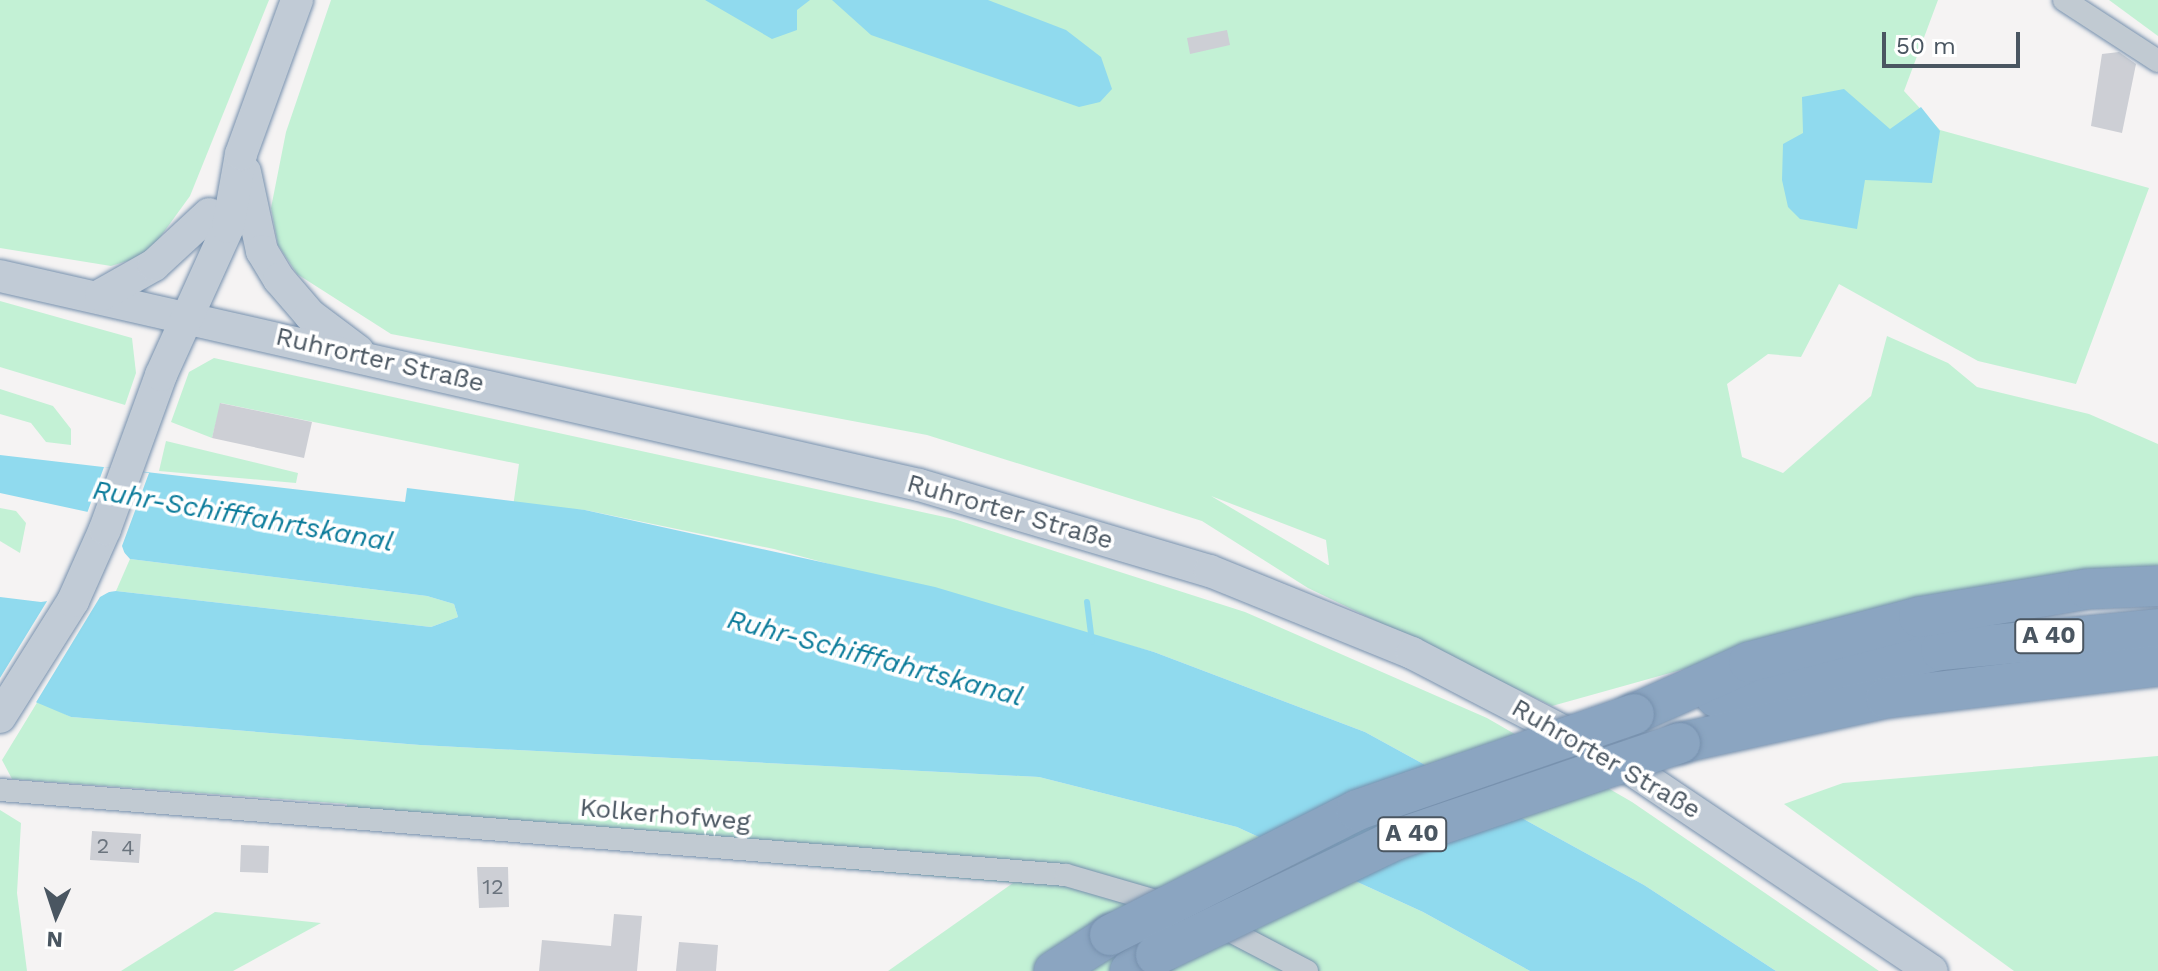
<!DOCTYPE html>
<html>
<head>
<meta charset="utf-8">
<style>
  body { margin:0 }
  #map { position:relative; width:2158px; height:971px; overflow:hidden; background:#f5f3f3; font-family:"Work Sans",sans-serif }
  div>[style] { position:absolute }
  .green>* { inset:0; background:#c3f1d5 }
  .water>* { inset:0; background:#90daee }
  .pier>* { inset:0; background:#f5f3f3 }
  .stream>* { height:6px; margin:-3px; padding:0 3px; transform-origin:3px; border-radius:3px; background:#90daee }
  .building>* { inset:0; background:#cdcfd5 }
  .roads { filter:drop-shadow(0 0 2px #7690ad) drop-shadow(0 0 2px #7690ad) }
  .street>* { height:22px; margin:-11px; padding:0 11px; transform-origin:11px; border-radius:11px; background:#c1cad2 }
  .secondary>* { height:32px; margin:-16px; padding:0 16px; transform-origin:16px; border-radius:16px; background:#c1cbd6 }
  .highway>* { height:40px; margin:-20px; padding:0 20px; transform-origin:20px; border-radius:20px; background:#8ba5c1 }
  .bridges { filter:drop-shadow(0 0 2px #7690ad) drop-shadow(0 0 2px #7690ad) }
  .highway-bridge>* { height:40px; margin:-20px; padding:0 20px; transform-origin:20px; border-radius:20px; background:#8ba5c1 }
  span { translate:-50% -50%; white-space:nowrap; text-align:center; line-height:1.15; -webkit-text-stroke:7px #fff; paint-order:stroke }
  .number-label { font-size:22px; color:#6b747e }
  .number-label span { -webkit-text-stroke-width:0 }
  .shield-label span { padding:2px 6px; background:#fff; border:2px solid; border-radius:6px; -webkit-text-stroke-width:0 }
  .shield-label { font-size:24px; color:#4a5661; font-weight:700 }
  .street-label { font-size:26px; color:#4a5661 }
  .water-label { font-size:28px; color:#0c7c9b; font-style:italic }
  .north { position:absolute; left:16px; top:875px; width:80px; height:80px; -webkit-text-stroke:6px #fff; paint-order:stroke; rotate:183deg; font-size:22px; font-weight:700; line-height:32px; text-align:center; color:#4a5661 }
  .north::after { content:''; display:block; margin:auto; width:28px; height:36px; background:#4a5661; clip-path:polygon(50% 0,100% 100%,50% 72%,0 100%) }
  .scale { position:absolute; left:1882px; top:32px; width:138px; height:36px; box-sizing:border-box; border:4px solid #4a5661; border-top:0; padding-left:10px; font-size:24px; line-height:28px; white-space:nowrap; color:#4a5661; -webkit-text-stroke:6px #fff; paint-order:stroke }
</style>
</head>
<body>
<div id="map">
  <div class="green">
    <i style="clip-path:polygon(0 0,269px 0,190px 196px,153px 247px,134px 259px,111px 266px,0 248px)"></i>
    <i style="clip-path:polygon(evenodd,331px 0,1938px 0,1904px 91px,1940px 130px,2149px 188px,2076px 384px,1978px 361px,1839px 284px,1801px 357px,1768px 354px,1727px 384px,1742px 457px,1783px 473px,1871px 396px,1887px 336px,1948px 363px,1977px 387px,2089px 414px,2158px 444px,2158px 574px,1931px 600px,1552px 706px,1308px 588px,1202px 521px,927px 435px,391px 334px,297px 274px,278px 245px,271px 208px,286px 132px,331px 0,1211px 496px,1326px 540px,1329px 565px,1328px 565px,1211px 496px)"></i>
    <i style="clip-path:polygon(2109px 0,2158px 0,2158px 36px)"></i>
    <i style="clip-path:polygon(0 301px,132px 338px,136px 373px,125px 405px,0 367px)"></i>
    <i style="clip-path:polygon(214px 358px,954px 519px,1245px 612px,1487px 718px,1632px 802px,1879px 971px,1776px 971px,1644px 885px,1365px 732px,1154px 652px,774px 549px,585px 510px,513px 507px,519px 464px,221px 403px,212px 438px,171px 422px,189px 372px)"></i>
    <i style="clip-path:polygon(0 389px,53px 406px,71px 429px,71px 445px,46px 442px,31px 423px,0 414px)"></i>
    <i style="clip-path:polygon(166px 441px,298px 473px,296px 483px,159px 471px)"></i>
    <i style="clip-path:polygon(0 508px,16px 511px,26px 523px,20px 553px,0 541px)"></i>
    <i style="clip-path:polygon(130px 559px,427px 596px,454px 604px,458px 617px,431px 627px,116px 591px)"></i>
    <i style="clip-path:polygon(38px 701px,71px 717px,420px 745px,1039px 777px,1237px 827px,1423px 912px,1530px 971px,888px 971px,1013px 883px,346px 827px,347px 804px,12px 779px,2px 760px)"></i>
    <i style="clip-path:polygon(2158px 756px,2158px 971px,2014px 971px,1784px 804px,1843px 783px)"></i>
    <i style="clip-path:polygon(0 810px,21px 823px,17px 893px,27px 971px,0 971px)"></i>
    <i style="clip-path:polygon(215px 912px,321px 923px,233px 971px,121px 971px)"></i>
  </div>
  <div class="water">
    <i style="clip-path:polygon(705px 0,810px 0,797px 10px,797px 30px,772px 39px)"></i>
    <i style="clip-path:polygon(832px 0,988px 0,1066px 30px,1101px 57px,1112px 89px,1100px 102px,1079px 107px,871px 35px)"></i>
    <i style="clip-path:polygon(1844px 89px,1890px 129px,1921px 107px,1940px 131px,1932px 183px,1865px 180px,1857px 229px,1800px 219px,1788px 207px,1782px 180px,1783px 144px,1803px 133px,1802px 97px)"></i>
    <i style="clip-path:polygon(0 455px,405px 502px,407px 488px,585px 510px,935px 587px,1154px 652px,1365px 732px,1644px 885px,1776px 971px,1530px 971px,1423px 912px,1237px 827px,1039px 777px,420px 745px,71px 717px,0 687px,0 597px,41px 602px,116px 591px,431px 627px,458px 617px,454px 604px,427px 596px,130px 559px,88px 512px,0 493px)"></i>
  </div>
  <div class="pier">
    <i style="clip-path:polygon(104px 467px,149px 473px,122px 546px,128px 563px,86px 516px)"></i>
    <i style="clip-path:polygon(118px 587px,100px 597px,35px 704px,0 691px,0 678px,49px 598px)"></i>
  </div>
  <div class="stream">
    <i style="left:1087px;top:602px;width:40px;rotate:82.9deg"></i>
  </div>
  <div class="building">
    <i style="clip-path:polygon(1227px 30px,1230px 45px,1190px 54px,1187px 38px)"></i>
    <i style="clip-path:polygon(2119px 52px,2136px 64px,2122px 133px,2091px 126px,2102px 54px)"></i>
    <i style="clip-path:polygon(220px 403px,312px 422px,304px 458px,212px 438px)"></i>
    <i style="clip-path:polygon(92px 831px,141px 834px,139px 863px,90px 860px)"></i>
    <i style="clip-path:polygon(241px 845px,269px 846px,268px 873px,240px 872px)"></i>
    <i style="clip-path:polygon(477px 867px,508px 867px,509px 907px,479px 908px)"></i>
    <i style="clip-path:polygon(614px 914px,642px 916px,637px 971px,539px 971px,542px 940px,611px 946px)"></i>
    <i style="clip-path:polygon(679px 942px,718px 945px,716px 971px,676px 971px)"></i>
  </div>
  <div class="roads">
    <div class="street">
      <i style="left:2064px;top:0;width:112px;rotate:33deg"></i>
      <i style="left:0;top:790px;width:1069px;rotate:4.56deg"></i>
      <i style="left:1066px;top:875px;width:107px;rotate:16.2deg"></i>
      <i style="left:1215px;top:923px;width:104px;rotate:27.6deg"></i>
    </div>
    <div class="secondary">
      <i style="left:245px;top:172px;width:81px;rotate:77.9deg"></i>
      <i style="left:262px;top:251px;width:33px;rotate:59deg"></i>
      <i style="left:279px;top:279px;width:48px;rotate:49.3deg"></i>
      <i style="left:310px;top:315px;width:60px;rotate:36.9deg"></i>
      <i style="left:0;top:276px;width:942px;rotate:12.81deg"></i>
      <i style="left:919px;top:485px;width:303px;rotate:16.5deg"></i>
      <i style="left:1210px;top:571px;width:218px;rotate:22.1deg"></i>
      <i style="left:1412px;top:653px;width:226px;rotate:27.4deg"></i>
      <i style="left:1613px;top:757px;width:384px;rotate:33.9deg"></i>
      <i style="left:101px;top:295px;width:61px;rotate:-29.5deg"></i>
      <i style="left:154px;top:265px;width:75px;rotate:-42.8deg"></i>
      <i style="left:0;top:717px;width:137px;rotate:-57.8deg"></i>
      <i style="left:73px;top:601px;width:79px;rotate:-66deg"></i>
      <i style="left:105px;top:529px;width:164px;rotate:-70deg"></i>
      <i style="left:161px;top:375px;width:162px;rotate:-65.6deg"></i>
      <i style="left:228px;top:227px;width:74px;rotate:-79.9deg"></i>
      <i style="left:241px;top:154px;width:164px;rotate:-70deg"></i>
    </div>
    <div class="highway">
      <i style="left:1716px;top:697px;width:230px;rotate:-11.8deg"></i>
      <i style="left:1941px;top:650px;width:218px;rotate:-5.5deg"></i>
      <i style="left:1634px;top:714px;width:126px;rotate:-24.3deg"></i>
      <i style="left:1749px;top:662px;width:176px;rotate:-14.8deg"></i>
      <i style="left:1919px;top:617px;width:171px;rotate:-9.4deg"></i>
      <i style="left:2088px;top:589px;width:70px;rotate:-2.5deg"></i>
      <i style="left:1680px;top:743px;width:211px;rotate:-12.3deg"></i>
      <i style="left:1886px;top:698px;width:274px;rotate:-6.7deg"></i>
      <i style="left:1054px;top:971px;width:67px;rotate:-32.7deg"></i>
      <i style="left:1130px;top:971px;width:31px;rotate:-32deg"></i>
    </div>
  </div>
  <div class="bridges">
    <div class="highway-bridge">
      <i style="left:1110px;top:935px;width:277px;rotate:-26.8deg"></i>
      <i style="left:1357px;top:810px;width:293px;rotate:-19.1deg"></i>
      <i style="left:1156px;top:955px;width:265px;rotate:-25.7deg"></i>
      <i style="left:1395px;top:840px;width:301px;rotate:-18.8deg"></i>
    </div>
  </div>
  <div class="number-label">
    <span style="left:103px;top:846px">2</span>
    <span style="left:128px;top:848px">4</span>
    <span style="left:493px;top:887px">12</span>
  </div>
  <div class="shield-label">
    <span style="left:2049px;top:636px">A 40</span>
    <span style="left:1412px;top:834px">A 40</span>
  </div>
  <div class="street-label">
    <span style="left:380px;top:360px;rotate:13deg">Ruhrorter Straße</span>
    <span style="left:1010px;top:512px;rotate:16deg">Ruhrorter Straße</span>
    <span style="left:1606px;top:759px;rotate:30deg">Ruhrorter Straße</span>
    <span style="left:665px;top:815px;rotate:5deg">Kolkerhofweg</span>
  </div>
  <div class="water-label">
    <span style="left:243px;top:516px;rotate:10deg">Ruhr-Schifffahrtskanal</span>
    <span style="left:875px;top:658px;rotate:15deg">Ruhr-Schifffahrtskanal</span>
  </div>
  <div class="north">N</div>
  <div class="scale">50 m</div>
</div>
</body>
</html>
